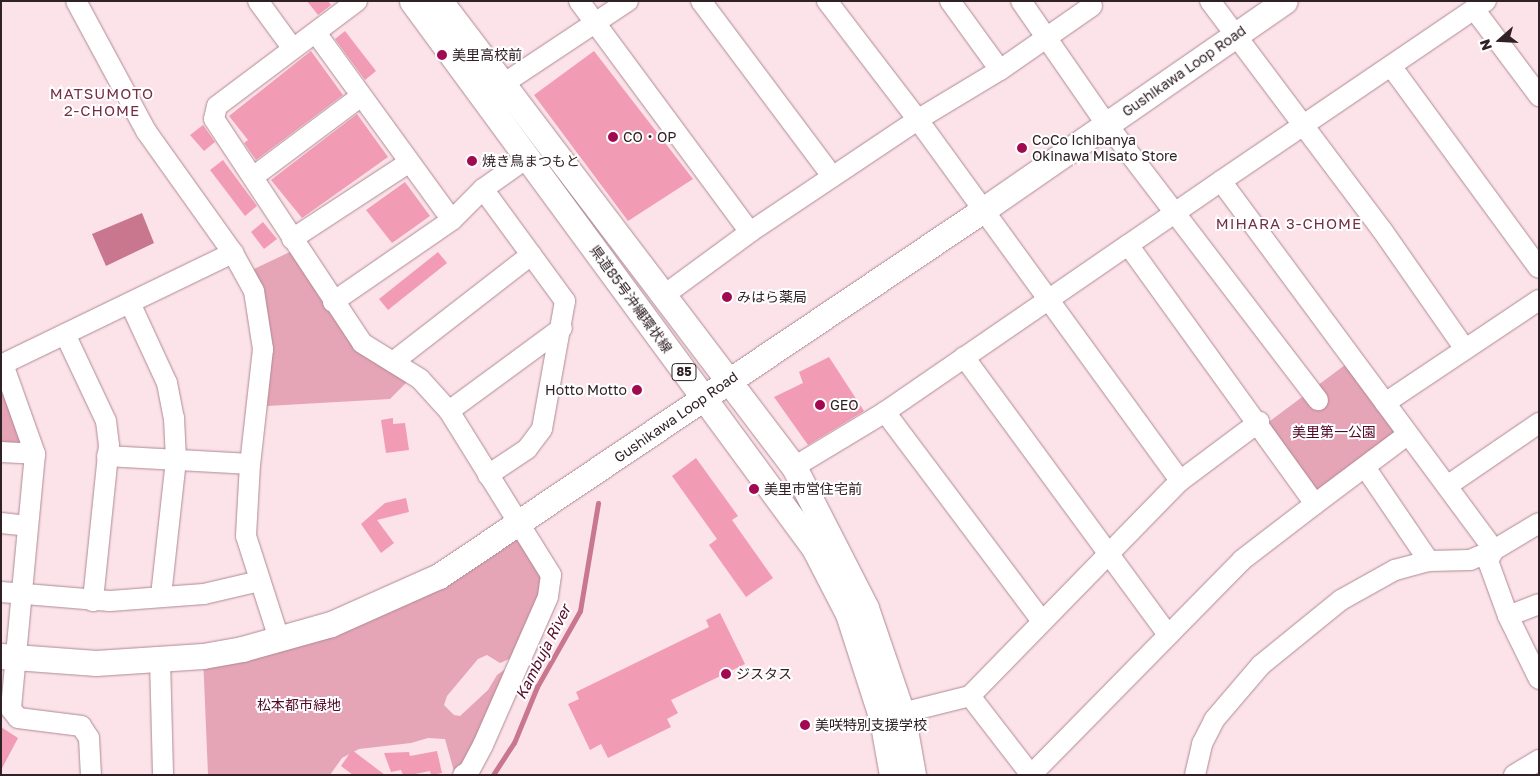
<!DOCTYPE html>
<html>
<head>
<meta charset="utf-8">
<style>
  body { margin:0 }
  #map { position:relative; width:1540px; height:776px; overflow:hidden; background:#fce3e9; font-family:"Golos Text","Noto Sans JP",sans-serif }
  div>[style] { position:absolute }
  .green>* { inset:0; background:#e5a5b6 }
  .water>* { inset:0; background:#c9768f }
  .stream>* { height:4.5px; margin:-2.25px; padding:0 2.25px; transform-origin:2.25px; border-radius:2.25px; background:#c9768f }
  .building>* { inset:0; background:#f29bb4 }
  .roads { filter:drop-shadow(0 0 1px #af8a94) drop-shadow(0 0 1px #af8a94) }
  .minor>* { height:20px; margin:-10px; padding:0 10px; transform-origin:10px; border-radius:10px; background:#fff }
  .major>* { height:25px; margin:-12.5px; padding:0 12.5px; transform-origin:12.5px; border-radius:12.5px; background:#fff }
  .dots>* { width:14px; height:14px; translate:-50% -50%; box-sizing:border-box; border:2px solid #fff; border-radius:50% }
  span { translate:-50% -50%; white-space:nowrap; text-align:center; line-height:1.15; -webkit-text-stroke:4px #fff; paint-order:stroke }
  .shield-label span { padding:1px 4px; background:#fff; border:1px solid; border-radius:4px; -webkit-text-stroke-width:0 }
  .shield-label { font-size:12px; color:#2f2125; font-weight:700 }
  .poi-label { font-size:14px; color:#2f2125 }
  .left { translate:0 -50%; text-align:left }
  .right { translate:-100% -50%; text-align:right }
  .street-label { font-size:14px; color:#2f2125 }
  .park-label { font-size:14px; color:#520628 }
  .neighbourhood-label { font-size:15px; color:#753048; letter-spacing:1px }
  .water-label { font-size:15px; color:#580d2d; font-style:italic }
  .frame { position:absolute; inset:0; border:2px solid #2f2125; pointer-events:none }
  .north { position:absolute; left:1475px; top:15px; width:50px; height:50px; -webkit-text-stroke:4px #fff; paint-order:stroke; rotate:251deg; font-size:14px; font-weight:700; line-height:20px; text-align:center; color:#2f2125 }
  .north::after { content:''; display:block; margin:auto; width:18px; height:22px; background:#2f2125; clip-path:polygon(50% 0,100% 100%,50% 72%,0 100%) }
</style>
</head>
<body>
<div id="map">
  <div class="green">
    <i style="clip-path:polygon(294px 250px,347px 334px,409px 380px,390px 399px,267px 406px,272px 355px,267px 317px,252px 270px)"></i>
    <i style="clip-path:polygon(1353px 359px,1407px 435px,1315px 504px,1262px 427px)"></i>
    <i style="clip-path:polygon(1px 365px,35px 454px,1px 452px)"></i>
    <i style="clip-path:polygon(521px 523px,551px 575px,521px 654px,500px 663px,487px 655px,478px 659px,447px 696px,444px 705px,454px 715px,460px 716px,488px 690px,497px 675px,504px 670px,513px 673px,483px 745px,455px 775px,445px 739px,428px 738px,411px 743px,359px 749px,342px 758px,330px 775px,208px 775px,203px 656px,279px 639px)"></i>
  </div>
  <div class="water">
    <i style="clip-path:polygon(142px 213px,154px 243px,106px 266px,92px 234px)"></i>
  </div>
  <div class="stream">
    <i style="left:493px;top:775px;width:38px;rotate:-57deg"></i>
    <i style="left:514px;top:743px;width:61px;rotate:-67.7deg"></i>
    <i style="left:537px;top:687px;width:87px;rotate:-60.5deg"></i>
    <i style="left:580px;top:611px;width:109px;rotate:-80.5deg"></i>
  </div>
  <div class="building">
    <i style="clip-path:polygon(307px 1px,328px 1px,331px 5px,318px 15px)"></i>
    <i style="clip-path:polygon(345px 31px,376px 71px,365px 80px,335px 39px)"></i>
    <i style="clip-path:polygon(311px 51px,343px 95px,256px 160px,244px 143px,248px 140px,229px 116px)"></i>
    <i style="clip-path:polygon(594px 51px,693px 179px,628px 221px,534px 95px)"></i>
    <i style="clip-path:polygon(357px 114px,388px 157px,302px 218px,271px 180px)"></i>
    <i style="clip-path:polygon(203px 125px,215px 142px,204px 151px,190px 135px)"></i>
    <i style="clip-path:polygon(223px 160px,257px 206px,245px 216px,210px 170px)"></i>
    <i style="clip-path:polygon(405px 182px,430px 216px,392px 243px,366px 210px)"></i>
    <i style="clip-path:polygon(263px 222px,277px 239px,264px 249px,251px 232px)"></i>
    <i style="clip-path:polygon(438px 252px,447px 263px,388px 310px,379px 299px)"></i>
    <i style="clip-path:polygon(829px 357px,864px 411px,808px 445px,774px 397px,803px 383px,799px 372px)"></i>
    <i style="clip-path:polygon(393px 418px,393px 424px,405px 423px,409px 450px,386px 453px,381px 420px)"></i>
    <i style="clip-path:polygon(696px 458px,738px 516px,732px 520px,773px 578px,746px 597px,709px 545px,717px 539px,672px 476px)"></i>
    <i style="clip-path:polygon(406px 498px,409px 512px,377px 520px,394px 543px,381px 553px,361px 524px,385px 503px)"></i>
    <i style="clip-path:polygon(720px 613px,745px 664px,671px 700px,678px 713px,667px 719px,671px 727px,608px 758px,601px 744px,590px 750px,568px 704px,579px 699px,576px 692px,709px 627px,706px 620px)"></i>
    <i style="clip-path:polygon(1px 727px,18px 738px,1px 770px)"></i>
    <i style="clip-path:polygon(352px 750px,385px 775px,353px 775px,341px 766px)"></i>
    <i style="clip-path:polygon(437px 751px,442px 773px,431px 775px,430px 771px,410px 775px,403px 775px,401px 770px,391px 772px,384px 753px,409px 752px,410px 756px)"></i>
  </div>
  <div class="roads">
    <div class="minor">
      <i style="left:76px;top:1px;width:148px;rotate:61.7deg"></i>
      <i style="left:146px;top:131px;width:150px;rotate:54.5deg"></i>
      <i style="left:233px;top:253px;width:43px;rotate:61.1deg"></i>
      <i style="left:254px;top:291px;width:59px;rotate:81.2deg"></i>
      <i style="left:263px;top:349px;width:116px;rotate:96.4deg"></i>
      <i style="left:250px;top:464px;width:72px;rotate:93.2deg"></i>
      <i style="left:246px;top:536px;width:108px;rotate:72.2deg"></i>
      <i style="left:258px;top:1px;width:59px;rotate:53.9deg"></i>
      <i style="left:357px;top:1px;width:175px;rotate:143.1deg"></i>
      <i style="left:217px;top:106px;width:13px;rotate:103deg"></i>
      <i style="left:214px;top:119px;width:268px;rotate:56.5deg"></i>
      <i style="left:362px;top:343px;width:68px;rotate:31.8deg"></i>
      <i style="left:420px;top:379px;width:43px;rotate:47.8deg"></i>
      <i style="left:449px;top:411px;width:193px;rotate:58.1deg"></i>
      <i style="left:551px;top:575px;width:22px;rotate:98deg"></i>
      <i style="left:548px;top:597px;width:162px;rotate:113.7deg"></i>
      <i style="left:483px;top:745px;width:30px;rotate:118deg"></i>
      <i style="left:469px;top:771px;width:7px;rotate:146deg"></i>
      <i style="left:579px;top:1px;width:287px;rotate:53.5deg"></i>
      <i style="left:750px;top:232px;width:207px;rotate:-33.8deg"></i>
      <i style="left:922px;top:117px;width:91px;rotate:-31.1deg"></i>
      <i style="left:1000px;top:70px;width:112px;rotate:-34.8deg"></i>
      <i style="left:701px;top:1px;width:219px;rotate:53.2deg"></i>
      <i style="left:827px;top:1px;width:150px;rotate:52.6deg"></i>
      <i style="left:918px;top:120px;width:446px;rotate:54deg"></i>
      <i style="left:950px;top:1px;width:85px;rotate:54.1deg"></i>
      <i style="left:1021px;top:1px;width:139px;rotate:55.3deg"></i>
      <i style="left:1100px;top:115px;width:359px;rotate:52.6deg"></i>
      <i style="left:1210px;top:1px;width:286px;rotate:53.1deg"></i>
      <i style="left:1382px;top:230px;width:145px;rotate:55.1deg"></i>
      <i style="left:1486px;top:1px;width:320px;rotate:145.8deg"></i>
      <i style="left:1221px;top:181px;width:459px;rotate:53.5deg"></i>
      <i style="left:1494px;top:550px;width:13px;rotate:119deg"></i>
      <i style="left:1488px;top:561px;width:59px;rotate:70deg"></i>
      <i style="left:1508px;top:616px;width:70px;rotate:63.8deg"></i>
      <i style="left:1474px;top:9px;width:109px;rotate:53.2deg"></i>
      <i style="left:316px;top:33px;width:231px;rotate:54deg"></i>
      <i style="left:1391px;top:66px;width:250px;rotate:53.8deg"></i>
      <i style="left:503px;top:84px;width:150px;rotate:-33.6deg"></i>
      <i style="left:253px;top:177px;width:134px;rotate:-36.8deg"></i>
      <i style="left:483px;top:189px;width:139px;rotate:53.8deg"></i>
      <i style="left:565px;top:301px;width:130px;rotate:100.2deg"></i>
      <i style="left:542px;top:429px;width:25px;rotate:127deg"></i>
      <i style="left:527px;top:449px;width:47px;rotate:146.3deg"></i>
      <i style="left:292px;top:239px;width:139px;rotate:-33.2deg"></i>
      <i style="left:1128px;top:245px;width:113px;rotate:-34.5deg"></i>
      <i style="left:663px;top:296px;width:108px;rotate:-36.3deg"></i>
      <i style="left:333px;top:302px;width:145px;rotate:-34.6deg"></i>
      <i style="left:452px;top:220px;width:44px;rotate:-45deg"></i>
      <i style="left:483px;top:189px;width:54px;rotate:-35.2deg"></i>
      <i style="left:130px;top:303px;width:88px;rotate:65.2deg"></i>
      <i style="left:167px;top:383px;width:36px;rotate:79deg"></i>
      <i style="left:174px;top:418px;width:42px;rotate:87.3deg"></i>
      <i style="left:176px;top:460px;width:137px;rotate:96.3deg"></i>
      <i style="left:65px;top:334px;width:96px;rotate:64.8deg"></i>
      <i style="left:106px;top:421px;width:24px;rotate:83deg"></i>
      <i style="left:109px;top:445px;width:157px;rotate:95.9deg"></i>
      <i style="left:964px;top:357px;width:345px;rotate:53.7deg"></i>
      <i style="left:393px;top:362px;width:175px;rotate:-37.8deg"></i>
      <i style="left:3px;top:364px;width:96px;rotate:70.4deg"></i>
      <i style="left:35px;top:454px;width:256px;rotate:95.4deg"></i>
      <i style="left:11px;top:709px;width:11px;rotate:52deg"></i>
      <i style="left:18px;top:718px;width:64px;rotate:7.2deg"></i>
      <i style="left:81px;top:726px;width:14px;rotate:56deg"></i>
      <i style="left:89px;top:738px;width:37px;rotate:87deg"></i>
      <i style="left:1px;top:365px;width:258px;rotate:-25.8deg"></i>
      <i style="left:1385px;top:403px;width:185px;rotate:-33.8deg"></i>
      <i style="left:449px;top:411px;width:140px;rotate:-36.3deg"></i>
      <i style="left:1px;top:452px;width:34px;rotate:3deg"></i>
      <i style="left:107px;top:456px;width:143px;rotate:3.2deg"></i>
      <i style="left:794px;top:467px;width:106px;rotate:-31.1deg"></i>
      <i style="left:1365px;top:467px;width:114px;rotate:55.8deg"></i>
      <i style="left:1447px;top:486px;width:112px;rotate:-34.4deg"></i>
      <i style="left:1315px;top:504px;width:115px;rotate:-36.9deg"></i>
      <i style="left:1px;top:523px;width:27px;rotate:6deg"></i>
      <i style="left:1px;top:592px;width:109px;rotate:4.7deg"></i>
      <i style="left:110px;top:601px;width:94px;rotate:-4.3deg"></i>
      <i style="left:204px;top:594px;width:57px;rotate:-13.1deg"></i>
      <i style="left:1508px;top:616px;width:33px;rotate:-21deg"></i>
      <i style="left:160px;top:659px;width:116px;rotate:88.5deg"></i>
      <i style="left:970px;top:696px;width:100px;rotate:52.3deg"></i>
      <i style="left:902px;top:713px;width:70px;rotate:-14deg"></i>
      <i style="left:970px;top:696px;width:301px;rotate:-45.7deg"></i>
      <i style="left:1180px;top:481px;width:99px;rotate:-36.8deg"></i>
      <i style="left:1031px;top:775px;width:301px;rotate:-45.5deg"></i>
      <i style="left:1242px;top:560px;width:92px;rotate:-37.5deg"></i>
      <i style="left:1315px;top:504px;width:319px;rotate:-125.8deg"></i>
      <i style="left:1128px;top:245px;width:295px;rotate:145.5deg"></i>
      <i style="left:885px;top:412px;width:261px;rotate:53.1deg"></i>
      <i style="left:1195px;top:775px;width:32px;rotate:-77deg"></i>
      <i style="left:1202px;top:744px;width:27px;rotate:-63deg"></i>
      <i style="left:1214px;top:720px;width:72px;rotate:-49.5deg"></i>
      <i style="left:1261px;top:665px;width:103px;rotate:-39.1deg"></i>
      <i style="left:1341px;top:600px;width:62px;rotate:-29.1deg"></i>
      <i style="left:1395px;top:570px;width:35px;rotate:-15deg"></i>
      <i style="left:1429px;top:561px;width:41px;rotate:-1.4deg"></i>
      <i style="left:1470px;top:560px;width:26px;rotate:-23deg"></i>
      <i style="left:1494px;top:550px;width:52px;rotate:-31deg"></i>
      <i style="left:1514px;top:775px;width:29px;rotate:-31deg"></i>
    </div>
    <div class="major">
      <i style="left:412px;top:1px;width:679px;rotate:53.69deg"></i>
      <i style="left:814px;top:548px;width:74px;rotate:62.7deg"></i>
      <i style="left:848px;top:614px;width:110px;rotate:72.1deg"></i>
      <i style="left:882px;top:719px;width:57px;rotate:79.9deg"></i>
      <i style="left:440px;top:1px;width:585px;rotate:52.78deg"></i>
      <i style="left:794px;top:467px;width:158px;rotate:62.9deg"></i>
      <i style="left:866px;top:608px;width:111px;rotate:71.1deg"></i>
      <i style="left:902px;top:713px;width:63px;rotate:79.9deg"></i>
      <i style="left:1px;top:656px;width:95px;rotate:4.2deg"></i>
      <i style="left:96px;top:663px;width:107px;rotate:-3.7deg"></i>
      <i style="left:203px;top:656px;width:40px;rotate:-10deg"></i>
      <i style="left:242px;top:649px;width:92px;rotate:-15.7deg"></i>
      <i style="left:331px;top:624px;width:118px;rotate:-24deg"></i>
      <i style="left:439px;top:576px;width:656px;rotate:-33.93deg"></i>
      <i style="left:983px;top:210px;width:367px;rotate:-34.7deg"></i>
    </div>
  </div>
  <div class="dots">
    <i style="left:442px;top:55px;background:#9f0a51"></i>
    <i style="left:613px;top:137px;background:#9f0a51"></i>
    <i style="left:1022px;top:148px;background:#9f0a51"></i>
    <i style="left:472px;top:161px;background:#9f0a51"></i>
    <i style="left:727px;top:297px;background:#9f0a51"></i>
    <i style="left:637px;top:390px;background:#9f0a51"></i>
    <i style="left:820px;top:405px;background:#9f0a51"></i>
    <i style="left:754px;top:489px;background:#9f0a51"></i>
    <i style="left:726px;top:674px;background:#9f0a51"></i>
    <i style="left:805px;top:725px;background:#9f0a51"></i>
  </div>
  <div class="shield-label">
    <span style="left:684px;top:372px">85</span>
  </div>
  <div class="poi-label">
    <span class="left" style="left:452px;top:55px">美里高校前</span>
    <span class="left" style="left:623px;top:137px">CO・OP</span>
    <span class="left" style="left:1032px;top:148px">CoCo Ichibanya<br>Okinawa Misato Store</span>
    <span class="left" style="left:482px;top:161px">焼き鳥まつもと</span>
    <span class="left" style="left:737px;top:297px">みはら薬局</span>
    <span class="right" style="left:627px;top:390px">Hotto Motto</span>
    <span class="left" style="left:830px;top:405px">GEO</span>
    <span class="left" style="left:764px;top:489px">美里市営住宅前</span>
    <span class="left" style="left:736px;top:674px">ジスタス</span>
    <span class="left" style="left:815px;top:725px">美咲特別支援学校</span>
  </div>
  <div class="street-label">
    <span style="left:1184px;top:71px;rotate:-35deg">Gushikawa Loop Road</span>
    <span style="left:631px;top:299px;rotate:54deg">県道85号沖縄環状線</span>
    <span style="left:676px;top:417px;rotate:-35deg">Gushikawa Loop Road</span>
  </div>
  <div class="park-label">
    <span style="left:1334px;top:432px">美里第一公園</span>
    <span style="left:299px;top:705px">松本都市緑地</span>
  </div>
  <div class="neighbourhood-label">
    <span style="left:102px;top:102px">MATSUMOTO<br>2-CHOME</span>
    <span style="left:1289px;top:224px">MIHARA 3-CHOME</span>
  </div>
  <div class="water-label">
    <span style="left:543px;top:652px;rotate:-63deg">Kambuja River</span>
  </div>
  <div class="frame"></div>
  <div class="north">N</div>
</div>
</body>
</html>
